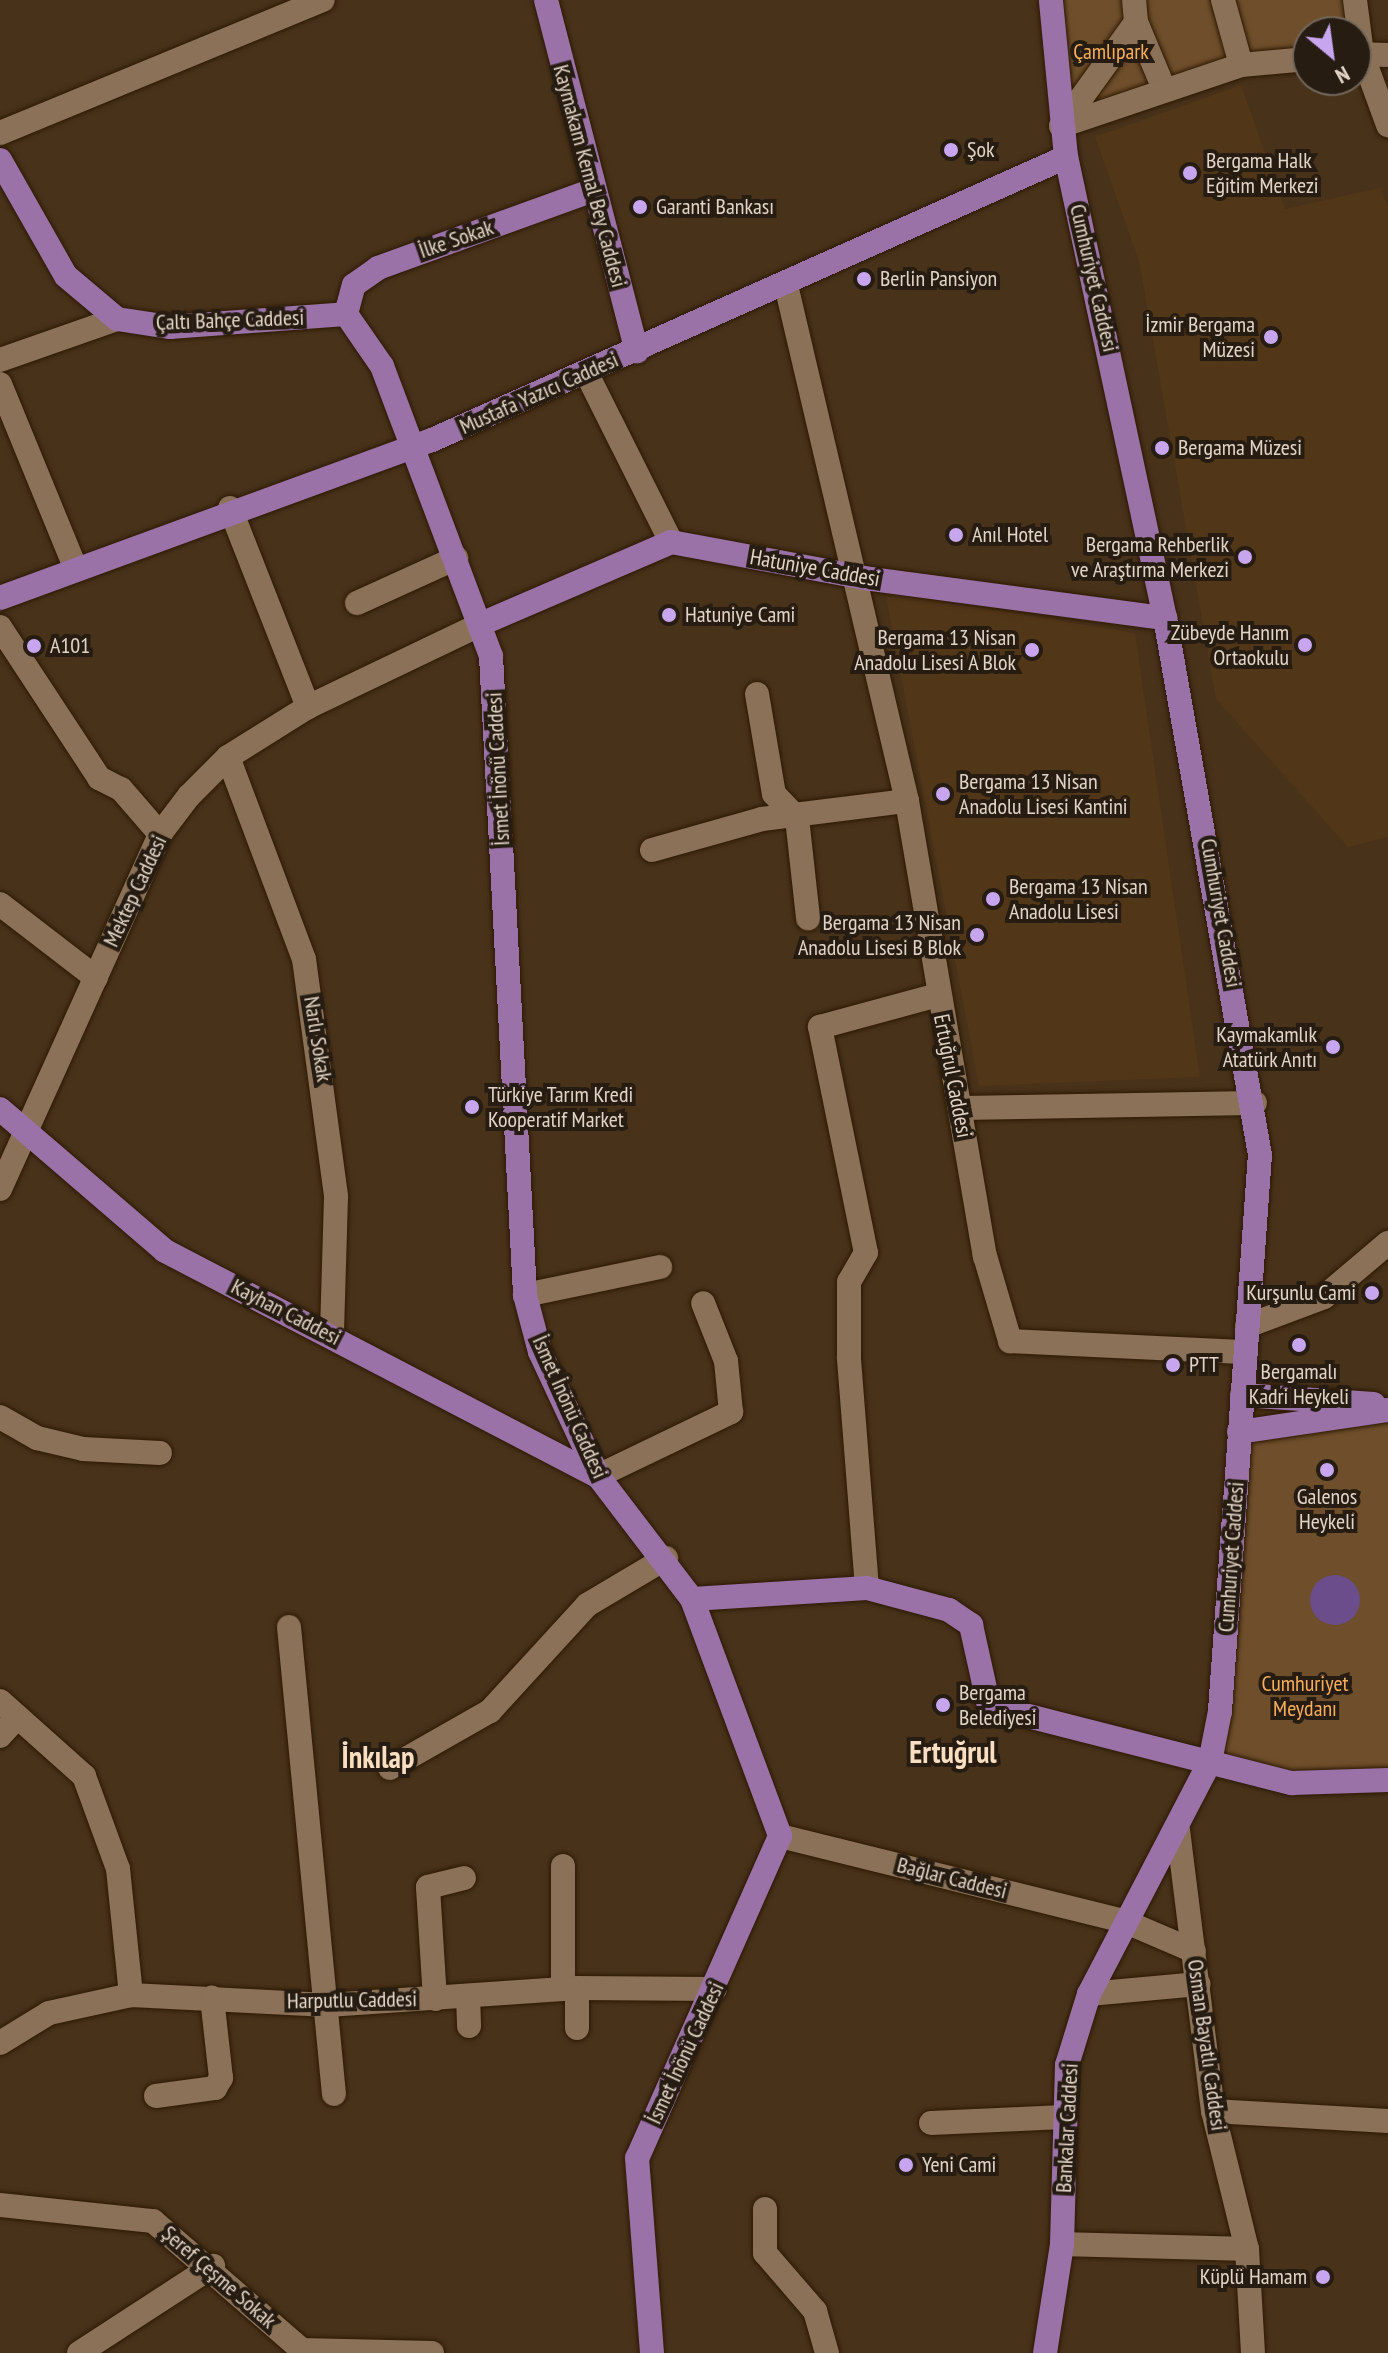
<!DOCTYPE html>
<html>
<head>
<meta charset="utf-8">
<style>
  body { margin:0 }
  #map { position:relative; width:1388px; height:2353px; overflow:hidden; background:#48321a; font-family:"PT Sans Narrow",sans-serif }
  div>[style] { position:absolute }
  .built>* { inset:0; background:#513618 }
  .green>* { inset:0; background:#6e4e2b }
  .water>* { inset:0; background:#6b4d8b }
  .round { border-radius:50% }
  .roads { filter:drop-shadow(0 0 2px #2d1902) drop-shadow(0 0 2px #2d1902) }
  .minor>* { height:24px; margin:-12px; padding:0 12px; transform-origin:12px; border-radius:12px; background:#8a7157 }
  .major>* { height:24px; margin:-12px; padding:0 12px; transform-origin:12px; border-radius:12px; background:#9b72a7 }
  .dots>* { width:22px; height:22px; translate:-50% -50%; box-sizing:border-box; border:4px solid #261c12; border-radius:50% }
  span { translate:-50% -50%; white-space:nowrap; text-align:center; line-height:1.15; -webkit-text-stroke:8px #261c12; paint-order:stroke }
  .park-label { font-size:22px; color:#f8ae5b }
  .poi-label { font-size:22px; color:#e2d4c6 }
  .left { translate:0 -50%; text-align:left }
  .right { translate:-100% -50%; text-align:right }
  .street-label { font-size:22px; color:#e2d4c6 }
  .district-label { font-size:30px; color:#fadec1; font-weight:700 }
  .north { position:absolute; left:1292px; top:16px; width:80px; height:80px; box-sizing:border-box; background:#261c12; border:2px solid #71665a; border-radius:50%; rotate:151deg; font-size:22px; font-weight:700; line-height:32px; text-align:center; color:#e2d4c6 }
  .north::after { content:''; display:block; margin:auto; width:28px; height:36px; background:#c7a6ef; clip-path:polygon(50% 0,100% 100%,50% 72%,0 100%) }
</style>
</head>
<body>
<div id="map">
  <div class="built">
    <i style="clip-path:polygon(1241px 85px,1285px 209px,1380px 188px,1388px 207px,1388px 837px,1348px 847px,1216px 699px,1139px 261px,1095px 137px)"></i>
    <i style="clip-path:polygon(885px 592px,1135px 633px,1200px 1077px,979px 1086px)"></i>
  </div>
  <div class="green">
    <i style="clip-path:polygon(1051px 0,1355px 0,1356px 32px,1308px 32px,1308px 59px,1061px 126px)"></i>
    <i style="clip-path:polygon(1388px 1410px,1388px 1780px,1351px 1784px,1210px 1762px,1239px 1432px)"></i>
  </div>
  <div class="water">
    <i class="round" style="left:1310px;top:1575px;width:50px;height:50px"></i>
  </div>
  <div class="roads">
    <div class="minor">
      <i style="left:1223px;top:0;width:67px;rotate:74.5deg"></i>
      <i style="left:1355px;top:0;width:54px;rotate:82.6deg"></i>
      <i style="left:1362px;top:54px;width:76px;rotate:69.9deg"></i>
      <i style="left:1136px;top:22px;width:73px;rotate:67.3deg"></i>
      <i style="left:1356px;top:54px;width:32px;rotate:2deg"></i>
      <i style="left:1061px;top:126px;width:190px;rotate:-18.7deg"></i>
      <i style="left:1241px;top:65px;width:67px;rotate:-5.1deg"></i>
      <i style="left:1061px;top:126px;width:128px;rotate:-54.2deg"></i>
      <i style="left:1136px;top:22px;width:22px;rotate:-95deg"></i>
      <i style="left:0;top:133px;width:349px;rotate:-22.4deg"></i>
      <i style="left:786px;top:285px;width:530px;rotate:76.8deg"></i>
      <i style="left:907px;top:801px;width:462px;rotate:80.3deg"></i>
      <i style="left:985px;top:1256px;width:89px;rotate:73.6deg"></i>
      <i style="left:1010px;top:1341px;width:236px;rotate:2.7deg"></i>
      <i style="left:0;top:360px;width:124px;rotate:-19.3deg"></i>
      <i style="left:587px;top:374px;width:188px;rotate:63.4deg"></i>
      <i style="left:0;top:384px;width:198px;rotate:67.7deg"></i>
      <i style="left:230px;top:508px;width:214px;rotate:68.6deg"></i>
      <i style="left:357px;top:603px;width:109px;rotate:-24.4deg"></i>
      <i style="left:0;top:627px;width:181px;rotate:56.7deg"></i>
      <i style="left:99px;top:778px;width:25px;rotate:27deg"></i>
      <i style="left:121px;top:789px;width:60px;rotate:49.1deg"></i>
      <i style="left:757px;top:694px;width:101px;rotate:80.4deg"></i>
      <i style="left:774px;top:794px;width:33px;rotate:46deg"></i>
      <i style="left:797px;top:818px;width:101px;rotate:83.7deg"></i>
      <i style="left:228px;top:757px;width:216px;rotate:69.4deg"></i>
      <i style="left:304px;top:959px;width:240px;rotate:82.3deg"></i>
      <i style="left:336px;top:1197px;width:138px;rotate:91.7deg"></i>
      <i style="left:652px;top:850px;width:114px;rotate:-15.7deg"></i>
      <i style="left:762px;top:819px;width:146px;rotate:-7.1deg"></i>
      <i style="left:0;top:904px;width:121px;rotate:37.6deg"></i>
      <i style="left:960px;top:1108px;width:295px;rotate:-1deg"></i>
      <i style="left:0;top:1189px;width:389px;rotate:-65.7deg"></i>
      <i style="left:160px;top:834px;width:48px;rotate:-52.7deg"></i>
      <i style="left:189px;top:796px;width:55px;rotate:-45deg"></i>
      <i style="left:228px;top:757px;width:94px;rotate:-32deg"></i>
      <i style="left:308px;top:707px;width:192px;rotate:-25.6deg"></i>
      <i style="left:525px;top:1295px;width:138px;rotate:-11.7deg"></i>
      <i style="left:1247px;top:1326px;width:82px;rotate:-20.6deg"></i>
      <i style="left:1324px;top:1297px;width:84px;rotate:-40.2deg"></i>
      <i style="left:0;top:1417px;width:43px;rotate:29.6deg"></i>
      <i style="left:37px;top:1438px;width:47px;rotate:13.4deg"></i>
      <i style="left:83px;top:1449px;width:77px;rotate:3deg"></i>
      <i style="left:598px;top:1476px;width:148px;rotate:-25.7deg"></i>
      <i style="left:731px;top:1412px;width:51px;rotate:-95.6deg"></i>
      <i style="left:726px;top:1361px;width:62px;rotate:-111.6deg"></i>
      <i style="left:867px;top:1588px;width:232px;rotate:-94.5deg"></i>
      <i style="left:849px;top:1357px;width:75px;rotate:-90deg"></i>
      <i style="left:849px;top:1282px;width:34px;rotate:-60deg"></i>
      <i style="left:866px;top:1253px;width:231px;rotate:-101.5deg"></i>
      <i style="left:820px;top:1027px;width:122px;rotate:-15.2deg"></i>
      <i style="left:289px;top:1627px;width:469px;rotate:84.5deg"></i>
      <i style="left:0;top:1701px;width:113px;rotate:41.8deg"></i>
      <i style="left:84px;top:1776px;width:99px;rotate:69.9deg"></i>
      <i style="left:118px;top:1869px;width:127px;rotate:84.1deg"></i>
      <i style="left:0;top:1736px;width:24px;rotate:-48deg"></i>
      <i style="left:390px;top:1768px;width:115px;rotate:-29.7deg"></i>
      <i style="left:490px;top:1711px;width:144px;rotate:-47.5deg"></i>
      <i style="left:587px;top:1605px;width:92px;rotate:-30.7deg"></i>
      <i style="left:1178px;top:1830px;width:283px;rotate:82.9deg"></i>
      <i style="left:1213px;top:2111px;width:142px;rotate:76.2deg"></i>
      <i style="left:1247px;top:2249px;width:104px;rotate:86.7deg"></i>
      <i style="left:780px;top:1836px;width:354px;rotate:13.9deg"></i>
      <i style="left:1124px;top:1921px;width:76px;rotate:23.2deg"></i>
      <i style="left:563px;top:1866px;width:123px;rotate:90deg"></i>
      <i style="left:577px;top:1988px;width:40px;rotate:90deg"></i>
      <i style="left:1089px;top:1994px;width:110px;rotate:-5.2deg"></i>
      <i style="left:468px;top:1996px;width:30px;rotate:88deg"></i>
      <i style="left:435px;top:1999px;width:112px;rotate:-93.6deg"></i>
      <i style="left:428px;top:1887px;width:37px;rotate:-14deg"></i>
      <i style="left:0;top:2043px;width:57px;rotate:-31.5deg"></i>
      <i style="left:49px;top:2013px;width:84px;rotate:-12.4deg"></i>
      <i style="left:131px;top:1995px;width:197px;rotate:2.9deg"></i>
      <i style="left:328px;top:2005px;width:250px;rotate:-3.9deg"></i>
      <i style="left:577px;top:1988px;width:138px;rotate:0.4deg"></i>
      <i style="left:156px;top:2096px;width:60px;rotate:-7.7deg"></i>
      <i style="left:215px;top:2088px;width:12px;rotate:-59deg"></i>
      <i style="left:221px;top:2078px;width:81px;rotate:-96.4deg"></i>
      <i style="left:1213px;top:2111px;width:175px;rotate:3.3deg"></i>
      <i style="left:931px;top:2123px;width:133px;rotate:-2.6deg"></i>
      <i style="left:0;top:2205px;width:154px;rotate:6deg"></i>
      <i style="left:153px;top:2221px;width:197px;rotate:40.9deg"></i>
      <i style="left:302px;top:2350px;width:130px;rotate:1.3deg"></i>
      <i style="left:765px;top:2209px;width:44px;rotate:90deg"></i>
      <i style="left:765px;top:2253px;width:77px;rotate:49.2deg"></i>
      <i style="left:815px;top:2311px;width:44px;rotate:74.1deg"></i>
      <i style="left:1062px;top:2244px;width:185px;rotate:1.5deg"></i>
      <i style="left:79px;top:2353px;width:160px;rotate:-33deg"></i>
    </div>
    <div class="major">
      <i style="left:546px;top:0;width:363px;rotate:75.5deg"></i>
      <i style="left:0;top:160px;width:133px;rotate:60.4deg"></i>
      <i style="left:66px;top:276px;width:67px;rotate:40.1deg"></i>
      <i style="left:117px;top:319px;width:54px;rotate:8.6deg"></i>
      <i style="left:170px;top:327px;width:176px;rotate:-4.2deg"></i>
      <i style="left:346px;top:314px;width:63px;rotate:55.3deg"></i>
      <i style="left:382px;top:366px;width:310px;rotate:69.4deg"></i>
      <i style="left:491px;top:656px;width:640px;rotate:86.95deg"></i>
      <i style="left:525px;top:1295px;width:59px;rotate:75.3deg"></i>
      <i style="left:540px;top:1352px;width:137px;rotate:64.9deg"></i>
      <i style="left:598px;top:1476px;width:155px;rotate:52.6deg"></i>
      <i style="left:692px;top:1599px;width:253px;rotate:69.6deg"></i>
      <i style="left:780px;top:1836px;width:352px;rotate:113.9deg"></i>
      <i style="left:637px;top:2158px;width:196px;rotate:85.6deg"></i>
      <i style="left:346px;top:314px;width:30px;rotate:-75deg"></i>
      <i style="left:354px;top:285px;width:29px;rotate:-35deg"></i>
      <i style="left:378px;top:268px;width:226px;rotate:-19.9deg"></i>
      <i style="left:0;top:598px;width:460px;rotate:-20.1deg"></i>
      <i style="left:432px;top:440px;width:694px;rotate:-24.05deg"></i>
      <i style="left:481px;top:624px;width:207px;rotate:-23.3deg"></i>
      <i style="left:671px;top:542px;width:203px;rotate:10.5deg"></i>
      <i style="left:871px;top:579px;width:297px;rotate:7.6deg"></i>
      <i style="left:0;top:1109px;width:218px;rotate:40.7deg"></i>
      <i style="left:165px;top:1251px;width:488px;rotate:27.5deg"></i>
      <i style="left:1242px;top:1395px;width:132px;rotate:3.9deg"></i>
      <i style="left:1239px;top:1432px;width:151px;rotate:-8.4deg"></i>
      <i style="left:692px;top:1599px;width:175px;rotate:-3.6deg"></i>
      <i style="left:867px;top:1588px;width:85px;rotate:15deg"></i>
      <i style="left:949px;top:1610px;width:27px;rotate:34deg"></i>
      <i style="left:971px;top:1625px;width:83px;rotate:77.5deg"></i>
      <i style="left:989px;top:1706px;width:313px;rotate:14.3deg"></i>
      <i style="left:1292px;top:1783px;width:96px;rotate:-1.8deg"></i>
      <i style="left:1045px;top:2353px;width:110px;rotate:-81.1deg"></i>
      <i style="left:1062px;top:2244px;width:179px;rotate:-88.4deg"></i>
      <i style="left:1067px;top:2065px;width:74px;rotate:-72.8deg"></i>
      <i style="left:1089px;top:1994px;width:262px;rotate:-62.5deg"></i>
      <i style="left:1210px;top:1762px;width:52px;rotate:-78.9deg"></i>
      <i style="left:1220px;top:1711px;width:557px;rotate:-85.89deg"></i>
      <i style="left:1260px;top:1155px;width:545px;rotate:-100.03deg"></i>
      <i style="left:1165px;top:618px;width:472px;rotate:-102.1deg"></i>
      <i style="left:1066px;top:157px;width:158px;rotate:-95.5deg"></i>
    </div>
  </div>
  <div class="dots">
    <i style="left:951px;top:150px;background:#c7a6ef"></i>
    <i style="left:1190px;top:173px;background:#c7a6ef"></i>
    <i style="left:640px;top:207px;background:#c7a6ef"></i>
    <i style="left:864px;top:279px;background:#c7a6ef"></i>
    <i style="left:1271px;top:337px;background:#c7a6ef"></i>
    <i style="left:1162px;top:448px;background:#c7a6ef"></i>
    <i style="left:956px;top:535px;background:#c7a6ef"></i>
    <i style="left:1245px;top:557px;background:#c7a6ef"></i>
    <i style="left:669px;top:615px;background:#c7a6ef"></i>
    <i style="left:1305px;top:645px;background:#c7a6ef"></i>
    <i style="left:34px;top:646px;background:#c7a6ef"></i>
    <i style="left:1032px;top:650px;background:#c7a6ef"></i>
    <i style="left:943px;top:794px;background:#c7a6ef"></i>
    <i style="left:993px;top:899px;background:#c7a6ef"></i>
    <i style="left:977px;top:935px;background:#c7a6ef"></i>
    <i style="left:1333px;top:1047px;background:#c7a6ef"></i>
    <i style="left:472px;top:1107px;background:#c7a6ef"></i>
    <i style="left:1372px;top:1293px;background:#c7a6ef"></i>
    <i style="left:1299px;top:1345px;background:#c7a6ef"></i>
    <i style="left:1173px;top:1365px;background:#c7a6ef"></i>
    <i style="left:1327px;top:1470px;background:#c7a6ef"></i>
    <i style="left:943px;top:1705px;background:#c7a6ef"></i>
    <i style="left:906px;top:2165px;background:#c7a6ef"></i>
    <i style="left:1323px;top:2277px;background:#c7a6ef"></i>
  </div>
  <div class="park-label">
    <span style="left:1111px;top:52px">Çamlıpark</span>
    <span style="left:1305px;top:1696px">Cumhuriyet<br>Meydanı</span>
  </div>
  <div class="poi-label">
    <span class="left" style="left:967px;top:150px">Şok</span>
    <span class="left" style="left:1206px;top:173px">Bergama Halk<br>Eğitim Merkezi</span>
    <span class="left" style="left:656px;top:207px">Garanti Bankası</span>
    <span class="left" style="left:880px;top:279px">Berlin Pansiyon</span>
    <span class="right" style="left:1255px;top:337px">İzmir Bergama<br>Müzesi</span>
    <span class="left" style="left:1178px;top:448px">Bergama Müzesi</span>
    <span class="left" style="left:972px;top:535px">Anıl Hotel</span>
    <span class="right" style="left:1229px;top:557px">Bergama Rehberlik<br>ve Araştırma Merkezi</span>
    <span class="left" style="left:685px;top:615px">Hatuniye Cami</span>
    <span class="right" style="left:1289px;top:645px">Zübeyde Hanım<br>Ortaokulu</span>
    <span class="right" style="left:1016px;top:650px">Bergama 13 Nisan<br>Anadolu Lisesi A Blok</span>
    <span class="left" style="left:50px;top:646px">A101</span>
    <span class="left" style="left:959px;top:794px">Bergama 13 Nisan<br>Anadolu Lisesi Kantini</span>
    <span class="left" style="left:1009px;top:899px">Bergama 13 Nisan<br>Anadolu Lisesi</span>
    <span class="right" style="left:961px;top:935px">Bergama 13 Nisan<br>Anadolu Lisesi B Blok</span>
    <span class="right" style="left:1317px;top:1047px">Kaymakamlık<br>Atatürk Anıtı</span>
    <span class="left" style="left:488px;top:1107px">Türkiye Tarım Kredi<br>Kooperatif Market</span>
    <span class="right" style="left:1356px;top:1293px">Kurşunlu Cami</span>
    <span class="left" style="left:1189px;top:1365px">PTT</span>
    <span style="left:1299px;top:1384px">Bergamalı<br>Kadri Heykeli</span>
    <span style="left:1327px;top:1509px">Galenos<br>Heykeli</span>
    <span class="left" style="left:959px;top:1705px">Bergama<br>Belediyesi</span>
    <span class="left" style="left:922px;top:2165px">Yeni Cami</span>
    <span class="right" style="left:1307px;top:2277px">Küplü Hamam</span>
  </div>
  <div class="street-label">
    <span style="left:590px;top:176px;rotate:75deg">Kaymakam Kemal Bey Caddesi</span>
    <span style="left:456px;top:239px;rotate:-19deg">İlke Sokak</span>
    <span style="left:1094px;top:278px;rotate:77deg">Cumhuriyet Caddesi</span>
    <span style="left:230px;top:320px;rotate:-2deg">Çaltı Bahçe Caddesi</span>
    <span style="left:539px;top:393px;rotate:-24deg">Mustafa Yazıcı Caddesi</span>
    <span style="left:815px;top:568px;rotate:10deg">Hatuniye Caddesi</span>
    <span style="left:498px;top:769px;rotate:-93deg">İsmet İnönü Caddesi</span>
    <span style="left:135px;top:891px;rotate:-65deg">Mektep Caddesi</span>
    <span style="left:1221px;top:913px;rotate:80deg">Cumhuriyet Caddesi</span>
    <span style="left:318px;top:1039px;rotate:81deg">Narlı Sokak</span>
    <span style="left:953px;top:1076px;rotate:79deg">Ertuğrul Caddesi</span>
    <span style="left:286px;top:1312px;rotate:27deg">Kayhan Caddesi</span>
    <span style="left:570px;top:1407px;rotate:66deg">İsmet İnönü Caddesi</span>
    <span style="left:1231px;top:1557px;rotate:-86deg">Cumhuriyet Caddesi</span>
    <span style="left:952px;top:1878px;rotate:14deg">Bağlar Caddesi</span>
    <span style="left:352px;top:2000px;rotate:-1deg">Harputlu Caddesi</span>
    <span style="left:1207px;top:2045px;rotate:82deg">Osman Bayatlı Caddesi</span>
    <span style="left:685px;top:2053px;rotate:-65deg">İsmet İnönü Caddesi</span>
    <span style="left:1067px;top:2128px;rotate:-87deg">Bankalar Caddesi</span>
    <span style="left:219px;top:2277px;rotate:41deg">Şeref Çeşme Sokak</span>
  </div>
  <div class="district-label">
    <span style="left:953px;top:1752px">Ertuğrul</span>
    <span style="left:378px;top:1757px">İnkılap</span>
  </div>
  <div class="north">N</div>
</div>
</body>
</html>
